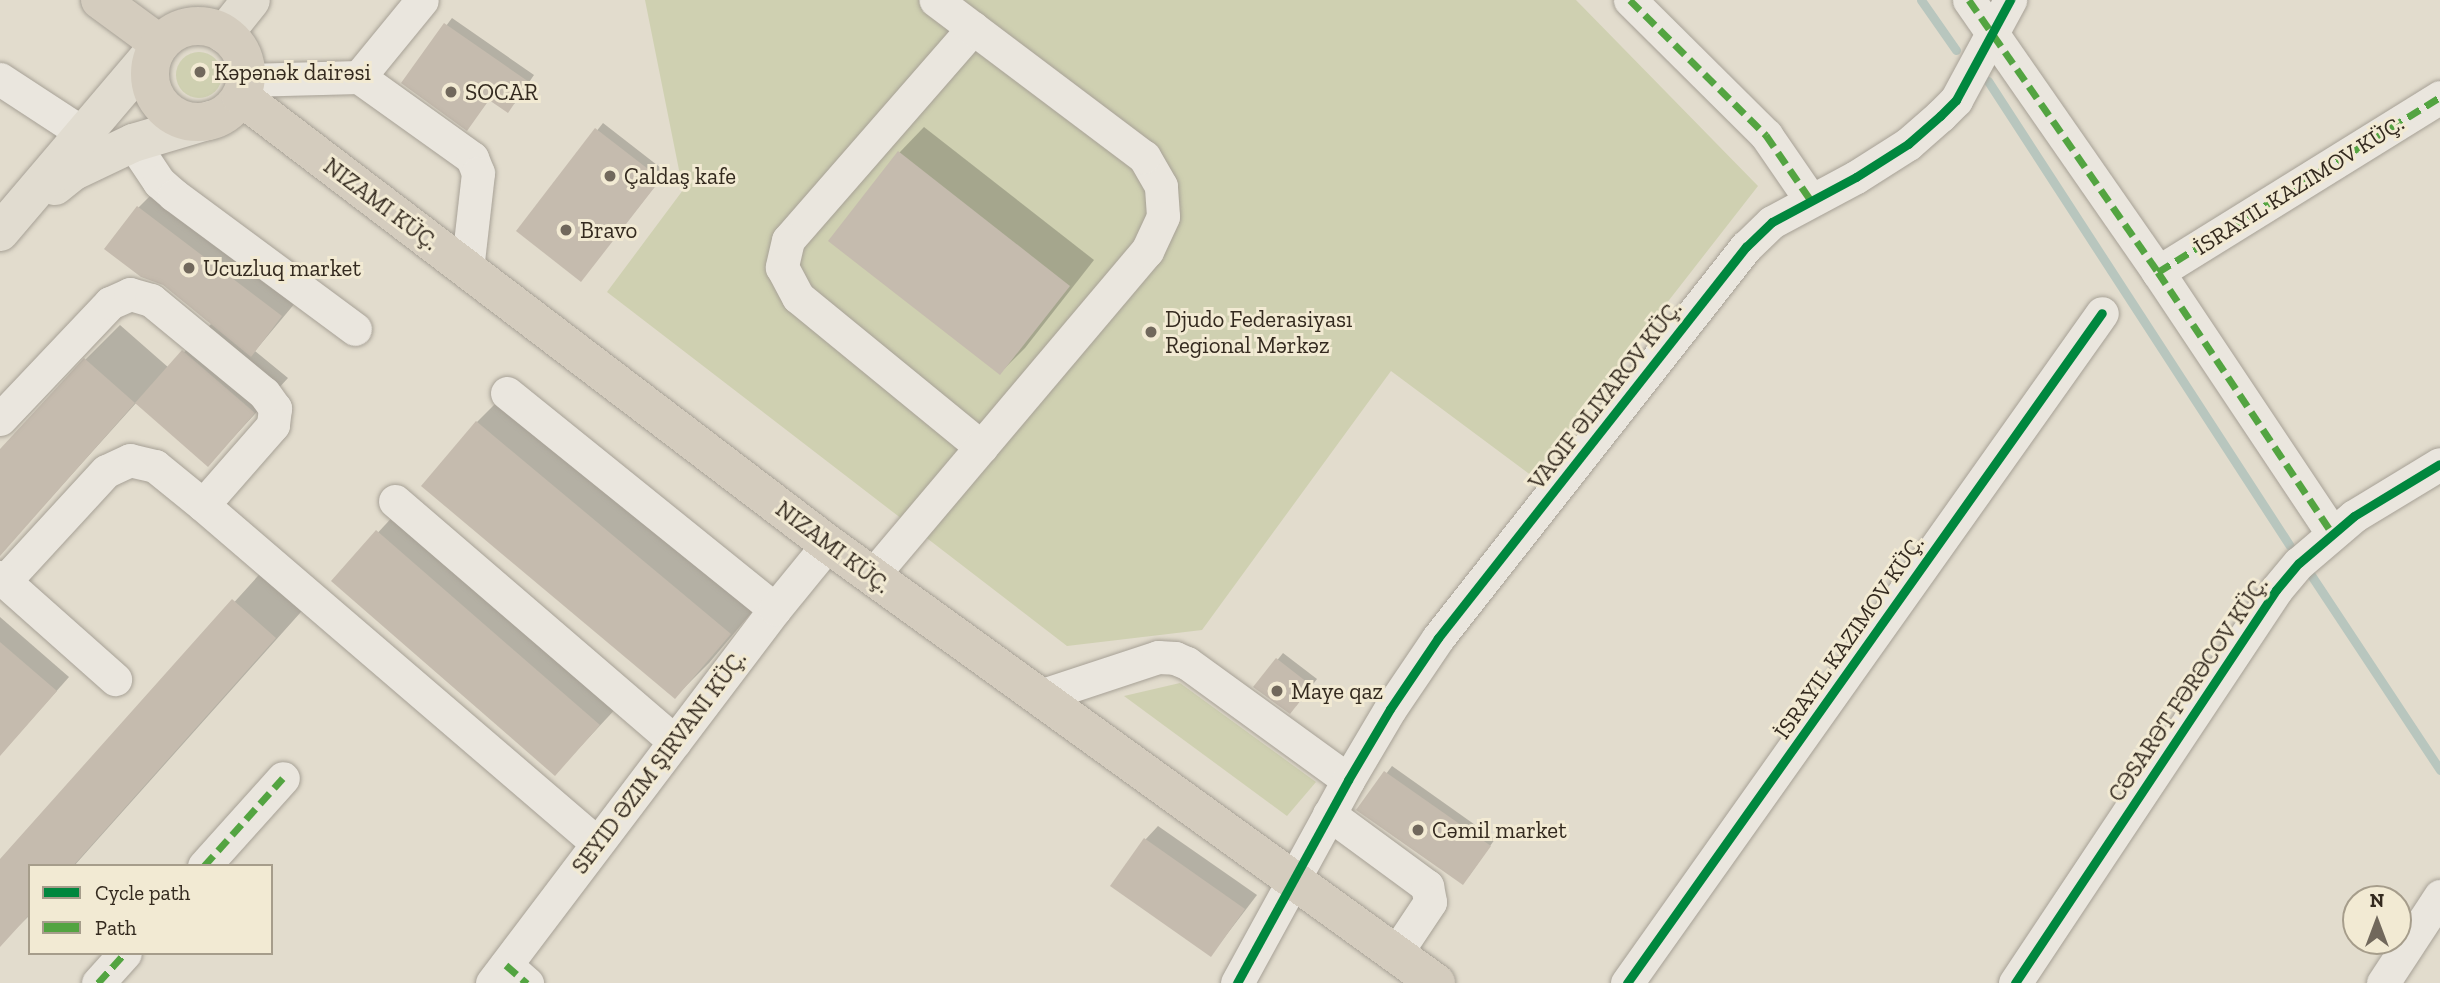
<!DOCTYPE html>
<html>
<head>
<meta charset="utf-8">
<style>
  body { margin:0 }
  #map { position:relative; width:2440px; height:983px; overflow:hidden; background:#e2dccd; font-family:"Zilla Slab",serif }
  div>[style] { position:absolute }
  .green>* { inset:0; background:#cfd0b1 }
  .round { border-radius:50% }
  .shadow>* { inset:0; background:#0003 }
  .stream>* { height:9px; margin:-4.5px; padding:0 4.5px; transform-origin:4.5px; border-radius:4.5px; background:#b8c6be }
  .building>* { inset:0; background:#c5bbae }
  .roads { filter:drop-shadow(0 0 2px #a7a196) drop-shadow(0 0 2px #a7a196) }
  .minor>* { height:33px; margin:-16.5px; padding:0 16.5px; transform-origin:16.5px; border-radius:16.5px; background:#eae6de }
  .major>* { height:38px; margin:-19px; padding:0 19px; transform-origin:19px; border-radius:19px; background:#e1dcd0 }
  .highway>* { height:38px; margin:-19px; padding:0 19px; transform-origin:19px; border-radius:19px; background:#d4ccbe }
  .highway>.ring { margin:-19px; padding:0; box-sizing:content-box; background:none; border:38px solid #d4ccbe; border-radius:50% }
  .quiet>* { height:7px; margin-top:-3.5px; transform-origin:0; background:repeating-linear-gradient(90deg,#53a441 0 14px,transparent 0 21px) }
  .cycleway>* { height:9px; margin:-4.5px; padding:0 4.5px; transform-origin:4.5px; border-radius:4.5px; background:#00873e }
  .dots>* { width:19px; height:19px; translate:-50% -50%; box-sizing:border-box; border:4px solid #f2ead3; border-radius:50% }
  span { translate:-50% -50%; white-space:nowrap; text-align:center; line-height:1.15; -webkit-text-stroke:6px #f2ead3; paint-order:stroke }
  .poi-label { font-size:23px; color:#342a1f }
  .left { translate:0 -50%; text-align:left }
  .street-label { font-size:23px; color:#342a1f }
  .legend { position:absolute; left:28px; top:864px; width:245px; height:91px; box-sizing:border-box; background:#f2ead3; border:2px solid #a69d8b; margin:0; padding:9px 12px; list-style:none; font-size:21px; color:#342a1f }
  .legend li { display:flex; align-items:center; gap:14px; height:35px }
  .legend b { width:35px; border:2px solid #a69d8b }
  .north { position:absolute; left:2342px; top:885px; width:70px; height:70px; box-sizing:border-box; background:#f2ead3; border:2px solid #a69d8b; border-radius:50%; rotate:0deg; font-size:19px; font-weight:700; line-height:28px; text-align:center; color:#342a1f }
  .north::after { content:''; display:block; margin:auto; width:24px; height:32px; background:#71685c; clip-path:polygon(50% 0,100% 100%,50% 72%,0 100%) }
</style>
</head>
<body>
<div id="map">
  <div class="green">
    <i style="clip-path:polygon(645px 0,1576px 0,1758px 186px,1532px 476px,1391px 371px,1202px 630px,1067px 646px,607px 292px,683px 190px)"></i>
    <i class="round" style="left:176px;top:52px;width:46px;height:46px"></i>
    <i style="clip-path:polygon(1180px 683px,1316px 782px,1287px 816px,1124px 696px)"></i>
  </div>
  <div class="shadow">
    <i style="clip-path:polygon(452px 18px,534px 75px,514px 104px,490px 98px,467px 129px,403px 83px)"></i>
    <i style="clip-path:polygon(603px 123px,666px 172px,587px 273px,518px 231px)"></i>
    <i style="clip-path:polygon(924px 127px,1094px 260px,1025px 348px,1000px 373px,899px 153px)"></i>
    <i style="clip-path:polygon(158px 188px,301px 296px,255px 351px,288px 378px,208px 465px,137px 402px,0 554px,0 453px,86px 359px,120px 325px,169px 368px,212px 323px,138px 208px)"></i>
    <i style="clip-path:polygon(511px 388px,763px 599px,709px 663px,675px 697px,423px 486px,477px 422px)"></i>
    <i style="clip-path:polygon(411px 497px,633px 690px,555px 774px,333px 581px)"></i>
    <i style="clip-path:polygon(267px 566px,309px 603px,74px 866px,30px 866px,30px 915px,0 944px,0 861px)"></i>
    <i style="clip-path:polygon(0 617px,69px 677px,0 755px)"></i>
    <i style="clip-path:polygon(1283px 653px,1317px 679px,1296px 706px,1256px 687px)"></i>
    <i style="clip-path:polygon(1392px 766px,1495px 839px,1469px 876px,1359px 810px)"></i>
    <i style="clip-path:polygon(1158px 826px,1257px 895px,1211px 955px,1145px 840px)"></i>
  </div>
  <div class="stream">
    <i style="left:1921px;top:0;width:61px;rotate:55deg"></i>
    <i style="left:1988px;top:81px;width:554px;rotate:57deg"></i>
    <i style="left:2311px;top:575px;width:234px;rotate:56.5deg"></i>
  </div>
  <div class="building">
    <i style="clip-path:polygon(444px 23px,529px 82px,508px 113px,489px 100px,467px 131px,401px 83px)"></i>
    <i style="clip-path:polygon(595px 128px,661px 179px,581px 282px,516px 231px)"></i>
    <i style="clip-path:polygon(898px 151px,1070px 286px,1000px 375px,828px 241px)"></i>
    <i style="clip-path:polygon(137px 206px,282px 316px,251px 357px,163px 285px,141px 277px,104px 249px)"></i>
    <i style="clip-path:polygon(182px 350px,255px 413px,208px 467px,135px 403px)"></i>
    <i style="clip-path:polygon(84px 358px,135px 403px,0 556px,0 449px)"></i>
    <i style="clip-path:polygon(476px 421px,731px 634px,675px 699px,421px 486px)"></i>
    <i style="clip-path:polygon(376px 530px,600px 725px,555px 776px,331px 581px)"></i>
    <i style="clip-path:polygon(232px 599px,276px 638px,73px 866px,30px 866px,30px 914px,0 947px,0 859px)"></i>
    <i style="clip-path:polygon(0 642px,57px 691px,0 756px)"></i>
    <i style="clip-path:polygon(1276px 658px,1312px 686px,1290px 714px,1253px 687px)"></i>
    <i style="clip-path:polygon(1384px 771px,1491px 846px,1463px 885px,1356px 810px)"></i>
    <i style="clip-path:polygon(1144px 838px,1245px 909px,1211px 957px,1110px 886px)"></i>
  </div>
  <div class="roads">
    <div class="minor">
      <i style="left:1630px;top:0;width:192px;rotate:44.8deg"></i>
      <i style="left:1766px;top:135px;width:78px;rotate:55.5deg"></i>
      <i style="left:1969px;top:0;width:331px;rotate:55.2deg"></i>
      <i style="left:2158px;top:272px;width:314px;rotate:56.3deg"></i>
      <i style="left:973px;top:28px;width:281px;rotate:131.1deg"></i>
      <i style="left:788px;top:240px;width:28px;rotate:103deg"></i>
      <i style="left:782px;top:267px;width:34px;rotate:62deg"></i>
      <i style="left:798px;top:297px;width:237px;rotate:39.3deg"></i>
      <i style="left:359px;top:77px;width:99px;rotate:-50.7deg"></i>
      <i style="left:0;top:79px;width:100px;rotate:33.2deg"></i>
      <i style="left:246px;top:80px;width:113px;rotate:-1.5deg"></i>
      <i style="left:359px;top:77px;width:139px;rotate:35.6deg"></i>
      <i style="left:472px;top:158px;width:16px;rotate:68deg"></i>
      <i style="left:478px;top:173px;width:97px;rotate:96.5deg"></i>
      <i style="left:133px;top:143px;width:47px;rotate:56.3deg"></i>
      <i style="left:159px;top:182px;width:20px;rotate:41deg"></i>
      <i style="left:174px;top:195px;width:225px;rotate:36.5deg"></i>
      <i style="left:2158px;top:272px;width:332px;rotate:-31.8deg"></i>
      <i style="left:507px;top:393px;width:344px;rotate:38.9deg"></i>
      <i style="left:0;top:419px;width:160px;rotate:-46.5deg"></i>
      <i style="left:110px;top:303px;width:22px;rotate:-24deg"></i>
      <i style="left:130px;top:294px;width:22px;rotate:16deg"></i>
      <i style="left:151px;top:300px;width:146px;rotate:39.5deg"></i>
      <i style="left:264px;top:393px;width:19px;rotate:54deg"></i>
      <i style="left:275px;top:408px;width:17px;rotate:97deg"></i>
      <i style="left:273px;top:425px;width:106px;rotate:131.2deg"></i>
      <i style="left:203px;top:505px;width:62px;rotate:-140.9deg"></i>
      <i style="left:155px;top:466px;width:26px;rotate:-167deg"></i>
      <i style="left:130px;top:460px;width:26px;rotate:155deg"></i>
      <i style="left:106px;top:471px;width:149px;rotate:132.6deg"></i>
      <i style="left:395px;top:501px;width:369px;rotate:40.7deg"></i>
      <i style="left:203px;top:505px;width:519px;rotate:40.63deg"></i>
      <i style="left:872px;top:576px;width:426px;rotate:-49.8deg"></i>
      <i style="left:1147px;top:251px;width:38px;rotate:-65deg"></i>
      <i style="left:1163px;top:216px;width:30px;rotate:-94deg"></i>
      <i style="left:1161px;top:186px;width:34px;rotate:-120deg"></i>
      <i style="left:1144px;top:157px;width:261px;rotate:-143deg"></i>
      <i style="left:0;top:577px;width:154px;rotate:41.6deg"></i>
      <i style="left:1040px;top:696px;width:124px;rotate:-18.3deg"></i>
      <i style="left:1158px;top:657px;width:17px;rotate:3deg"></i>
      <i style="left:1175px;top:658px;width:13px;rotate:23deg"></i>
      <i style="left:1187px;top:663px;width:199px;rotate:36deg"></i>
      <i style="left:1329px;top:814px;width:122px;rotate:36.3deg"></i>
      <i style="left:1427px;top:886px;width:16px;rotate:79deg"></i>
      <i style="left:1430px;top:902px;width:61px;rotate:123.7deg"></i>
      <i style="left:204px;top:866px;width:118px;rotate:-48.1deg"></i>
      <i style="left:506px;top:965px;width:28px;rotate:41deg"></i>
      <i style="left:98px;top:983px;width:40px;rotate:-48deg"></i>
      <i style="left:492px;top:983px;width:469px;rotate:-52.9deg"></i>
      <i style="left:775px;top:609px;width:84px;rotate:-50.8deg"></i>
      <i style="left:1237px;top:983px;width:231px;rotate:-61.3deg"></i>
      <i style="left:1348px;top:780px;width:82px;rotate:-59.4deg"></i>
      <i style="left:1390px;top:709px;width:86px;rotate:-55.9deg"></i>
      <i style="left:1438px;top:638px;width:498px;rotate:-51.8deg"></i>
      <i style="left:1746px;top:247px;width:36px;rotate:-44deg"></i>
      <i style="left:1772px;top:222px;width:95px;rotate:-28.2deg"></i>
      <i style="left:1856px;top:177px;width:62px;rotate:-32.4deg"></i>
      <i style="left:1908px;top:144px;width:43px;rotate:-41.2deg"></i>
      <i style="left:1940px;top:116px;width:23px;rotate:-45deg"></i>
      <i style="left:1956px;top:100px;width:114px;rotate:-61.6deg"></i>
      <i style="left:1627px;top:983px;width:821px;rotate:-54.67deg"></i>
      <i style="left:2015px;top:983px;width:472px;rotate:-56.4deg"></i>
      <i style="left:2276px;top:590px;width:35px;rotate:-50deg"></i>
      <i style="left:2299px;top:563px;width:72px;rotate:-40.5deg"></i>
      <i style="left:2354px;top:516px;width:100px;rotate:-31.2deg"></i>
      <i style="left:2383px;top:983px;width:104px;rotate:-56.8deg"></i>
    </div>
    <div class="major">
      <i style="left:224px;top:34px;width:43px;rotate:-51.5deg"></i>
      <i style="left:55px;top:186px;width:22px;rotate:-39deg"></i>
      <i style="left:72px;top:172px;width:68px;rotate:-25.4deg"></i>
      <i style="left:133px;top:143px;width:84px;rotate:-16.5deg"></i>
      <i style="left:0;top:232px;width:247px;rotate:-49.6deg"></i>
    </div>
    <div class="highway">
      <i style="left:100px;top:0;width:74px;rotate:36.3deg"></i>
      <i class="ring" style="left:150px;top:26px;width:58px;height:58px"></i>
      <i style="left:241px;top:97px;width:738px;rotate:37.29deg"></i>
      <i style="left:828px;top:544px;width:750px;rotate:35.83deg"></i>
    </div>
  </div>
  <div class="quiet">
    <i style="left:1630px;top:0;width:192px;rotate:44.8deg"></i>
    <i style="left:1766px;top:135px;width:78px;rotate:55.5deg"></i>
    <i style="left:1969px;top:0;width:331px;rotate:55.2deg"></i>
    <i style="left:2158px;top:272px;width:314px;rotate:56.3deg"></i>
    <i style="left:2158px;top:272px;width:332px;rotate:-31.8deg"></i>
    <i style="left:204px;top:866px;width:118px;rotate:-48.1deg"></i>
    <i style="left:506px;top:965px;width:28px;rotate:41deg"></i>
    <i style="left:98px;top:983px;width:40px;rotate:-48deg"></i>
  </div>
  <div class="cycleway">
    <i style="left:1237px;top:983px;width:231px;rotate:-61.3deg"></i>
    <i style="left:1348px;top:780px;width:82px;rotate:-59.4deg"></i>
    <i style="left:1390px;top:709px;width:86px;rotate:-55.9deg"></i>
    <i style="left:1438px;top:638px;width:498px;rotate:-51.8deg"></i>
    <i style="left:1746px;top:247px;width:36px;rotate:-44deg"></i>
    <i style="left:1772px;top:222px;width:95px;rotate:-28.2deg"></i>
    <i style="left:1856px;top:177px;width:62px;rotate:-32.4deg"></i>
    <i style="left:1908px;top:144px;width:43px;rotate:-41.2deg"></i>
    <i style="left:1940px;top:116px;width:23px;rotate:-45deg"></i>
    <i style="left:1956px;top:100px;width:114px;rotate:-61.6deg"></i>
    <i style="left:1627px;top:983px;width:821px;rotate:-54.67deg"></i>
    <i style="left:2015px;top:983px;width:472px;rotate:-56.4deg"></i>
    <i style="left:2276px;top:590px;width:35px;rotate:-50deg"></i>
    <i style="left:2299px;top:563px;width:72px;rotate:-40.5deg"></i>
    <i style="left:2354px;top:516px;width:100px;rotate:-31.2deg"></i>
  </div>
  <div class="dots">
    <i style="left:200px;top:72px;background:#71685c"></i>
    <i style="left:451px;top:92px;background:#71685c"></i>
    <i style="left:610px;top:176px;background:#71685c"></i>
    <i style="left:566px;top:230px;background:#71685c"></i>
    <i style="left:189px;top:268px;background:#71685c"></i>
    <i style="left:1151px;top:332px;background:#71685c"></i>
    <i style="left:1277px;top:691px;background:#71685c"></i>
    <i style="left:1418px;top:830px;background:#71685c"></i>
  </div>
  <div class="poi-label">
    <span class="left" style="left:214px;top:72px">Kəpənək dairəsi</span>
    <span class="left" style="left:465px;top:92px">SOCAR</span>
    <span class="left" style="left:624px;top:176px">Çaldaş kafe</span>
    <span class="left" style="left:580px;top:230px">Bravo</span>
    <span class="left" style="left:203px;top:268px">Ucuzluq market</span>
    <span class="left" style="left:1165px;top:332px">Djudo Federasiyası<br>Regional Mərkəz</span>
    <span class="left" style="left:1291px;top:691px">Maye qaz</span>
    <span class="left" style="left:1432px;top:830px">Cəmil market</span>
  </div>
  <div class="street-label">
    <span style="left:2299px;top:185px;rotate:-32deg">İSRAYIL KAZIMOV KÜÇ.</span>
    <span style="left:381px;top:204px;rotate:37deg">NIZAMI KÜÇ.</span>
    <span style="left:1605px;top:395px;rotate:-52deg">VAQIF ƏLIYAROV KÜÇ.</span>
    <span style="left:833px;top:547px;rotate:37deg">NIZAMI KÜÇ.</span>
    <span style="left:1849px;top:637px;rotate:-55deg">İSRAYIL KAZIMOV KÜÇ.</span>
    <span style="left:2188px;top:689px;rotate:-56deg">CƏSARƏT FƏRƏCOV KÜÇ.</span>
    <span style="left:659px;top:762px;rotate:-53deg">SEYID ƏZIM ŞIRVANI KÜÇ.</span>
  </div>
  <ul class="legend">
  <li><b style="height:9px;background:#00873e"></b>Cycle path</li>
  <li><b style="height:9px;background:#53a441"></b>Path</li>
  </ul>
  <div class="north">N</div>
</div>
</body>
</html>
